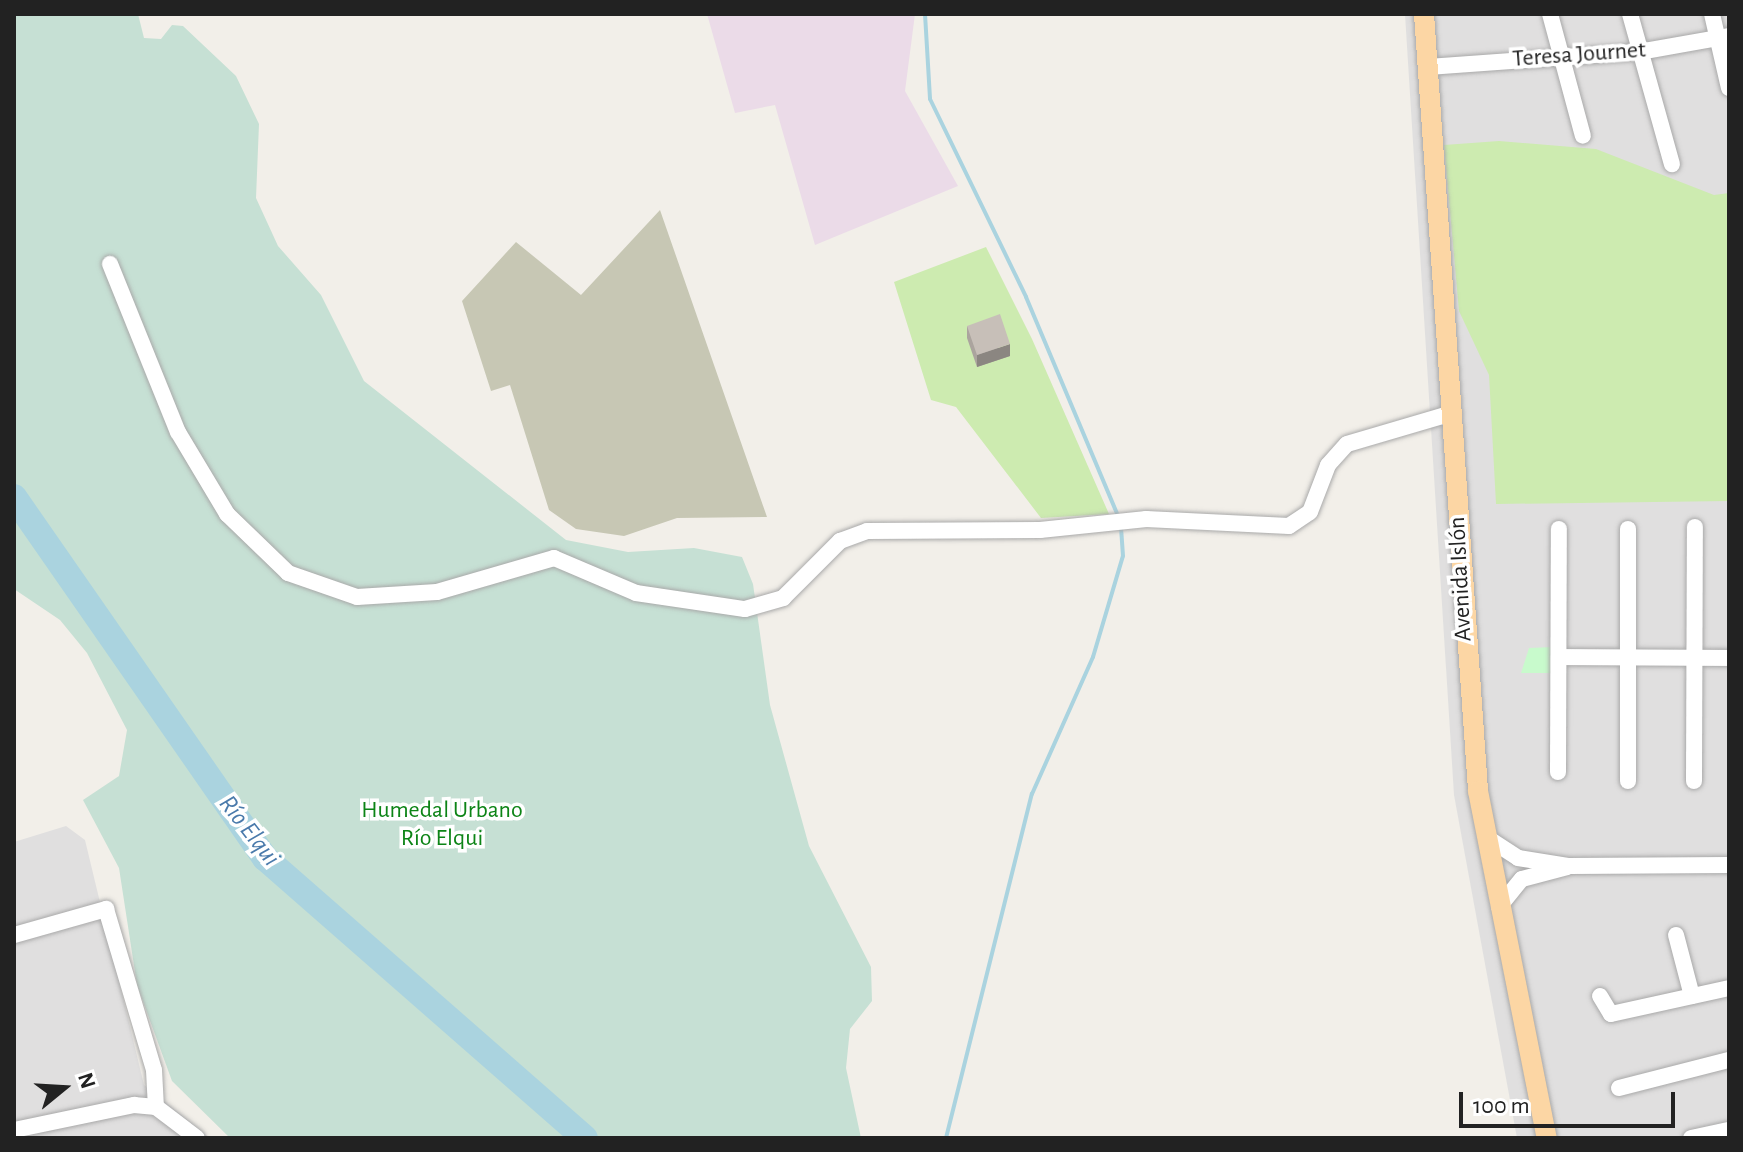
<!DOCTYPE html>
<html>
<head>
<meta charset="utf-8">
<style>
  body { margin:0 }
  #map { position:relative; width:1743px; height:1152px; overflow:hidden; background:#f2efe9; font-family:"Alegreya Sans",sans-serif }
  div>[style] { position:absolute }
  .residential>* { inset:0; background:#e0dfdf }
  .industrial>* { inset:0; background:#ebdbe8 }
  .construction>* { inset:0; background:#c7c7b4 }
  .grass>* { inset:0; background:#cdebb0 }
  .wetland>* { inset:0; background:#c6e0d4 }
  .park>* { inset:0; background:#c8facc }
  .stream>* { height:4px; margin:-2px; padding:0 2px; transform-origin:2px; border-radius:2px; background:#aad3df }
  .river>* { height:26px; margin:-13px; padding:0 13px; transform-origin:13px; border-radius:13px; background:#aad3df }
  .roads { filter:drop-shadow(0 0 2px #a9a9a9) drop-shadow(0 0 2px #a9a9a9) }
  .minor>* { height:16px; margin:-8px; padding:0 8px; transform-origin:8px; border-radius:8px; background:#fff }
  .major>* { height:20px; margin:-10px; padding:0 10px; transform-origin:10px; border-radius:10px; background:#fcd6a4 }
  .wall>* { inset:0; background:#aba49e }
  .shaded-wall>* { inset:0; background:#8b8681 }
  .building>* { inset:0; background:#c7bfb8 }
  span { translate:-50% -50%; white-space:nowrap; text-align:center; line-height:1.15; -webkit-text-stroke:7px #fff; paint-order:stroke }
  .street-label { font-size:24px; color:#222 }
  .park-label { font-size:24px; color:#0c8416 }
  .water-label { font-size:26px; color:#4a7aab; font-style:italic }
  .frame { position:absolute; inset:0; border:16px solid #222; pointer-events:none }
  .north { position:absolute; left:24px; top:1048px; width:80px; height:80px; -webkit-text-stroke:6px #fff; paint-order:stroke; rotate:72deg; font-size:22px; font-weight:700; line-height:32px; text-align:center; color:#222 }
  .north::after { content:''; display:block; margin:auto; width:28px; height:36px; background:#222; clip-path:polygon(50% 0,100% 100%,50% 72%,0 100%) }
  .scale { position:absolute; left:1459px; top:1092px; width:216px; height:36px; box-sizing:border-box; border:4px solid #222; border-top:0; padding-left:10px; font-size:24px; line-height:28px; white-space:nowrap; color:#222; -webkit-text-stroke:6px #fff; paint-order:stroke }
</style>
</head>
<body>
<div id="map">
  <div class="residential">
    <i style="clip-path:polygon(1405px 14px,1729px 14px,1729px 1138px,1517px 1138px,1454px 795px)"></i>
    <i style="clip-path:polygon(66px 826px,85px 840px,144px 1085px,210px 1138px,14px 1138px,14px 842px)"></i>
  </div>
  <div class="industrial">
    <i style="clip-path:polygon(707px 14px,915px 14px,905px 91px,958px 186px,815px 245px,775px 105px,735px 113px)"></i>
  </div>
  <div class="construction">
    <i style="clip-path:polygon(660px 210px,767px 517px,677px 518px,624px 536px,576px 529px,549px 510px,510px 385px,491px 391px,462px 301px,516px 242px,581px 295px)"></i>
  </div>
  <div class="grass">
    <i style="clip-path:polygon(1499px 141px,1596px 149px,1714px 195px,1729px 193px,1729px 501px,1496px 504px,1489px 375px,1459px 311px,1444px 145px)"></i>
    <i style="clip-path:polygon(986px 247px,1032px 339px,1109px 514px,1041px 518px,956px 407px,931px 400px,894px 282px)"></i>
  </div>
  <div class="wetland">
    <i style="clip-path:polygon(14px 14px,138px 14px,144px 38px,161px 39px,172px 25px,183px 26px,236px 76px,259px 124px,256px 198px,278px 246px,321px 295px,364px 381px,566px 540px,628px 552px,694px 548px,742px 557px,753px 584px,770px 705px,809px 846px,871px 967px,872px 1001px,850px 1029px,846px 1068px,861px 1138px,230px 1138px,172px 1081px,137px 985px,119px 868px,83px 800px,119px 776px,127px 730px,87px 653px,60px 620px,14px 589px)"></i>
  </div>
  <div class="park">
    <i style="clip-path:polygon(1553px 647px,1552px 673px,1521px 673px,1529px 648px)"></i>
  </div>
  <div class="stream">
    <i style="left:925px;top:14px;width:85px;rotate:86.6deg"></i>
    <i style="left:930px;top:99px;width:220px;rotate:64.1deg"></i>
    <i style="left:1026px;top:297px;width:238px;rotate:67.2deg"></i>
    <i style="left:946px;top:1138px;width:355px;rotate:-76deg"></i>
    <i style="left:1032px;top:794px;width:150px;rotate:-66deg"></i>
    <i style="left:1093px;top:657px;width:105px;rotate:-73.5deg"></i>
    <i style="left:1123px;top:556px;width:31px;rotate:-94deg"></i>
  </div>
  <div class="river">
    <i style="left:14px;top:497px;width:440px;rotate:55.2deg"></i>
    <i style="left:265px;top:858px;width:425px;rotate:41.2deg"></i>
  </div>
  <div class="roads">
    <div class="minor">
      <i style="left:1550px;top:14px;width:126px;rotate:74.9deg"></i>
      <i style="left:1630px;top:14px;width:156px;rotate:74.4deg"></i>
      <i style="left:1712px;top:14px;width:76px;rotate:77.1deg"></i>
      <i style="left:1428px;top:67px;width:212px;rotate:-4.1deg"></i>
      <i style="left:1639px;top:52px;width:91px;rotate:-10.1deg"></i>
      <i style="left:110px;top:264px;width:181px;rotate:68deg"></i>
      <i style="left:178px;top:432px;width:96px;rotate:59.1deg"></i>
      <i style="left:227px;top:514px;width:85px;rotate:44deg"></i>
      <i style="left:288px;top:573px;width:73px;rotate:19.2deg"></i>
      <i style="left:357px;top:597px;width:80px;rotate:-3.6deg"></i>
      <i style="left:437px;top:592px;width:122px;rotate:-16.2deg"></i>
      <i style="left:554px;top:558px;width:89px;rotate:23.1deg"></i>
      <i style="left:636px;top:593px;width:110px;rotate:8.4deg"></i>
      <i style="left:745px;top:609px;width:40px;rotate:-16deg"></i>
      <i style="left:783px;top:598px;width:81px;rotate:-45deg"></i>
      <i style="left:840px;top:541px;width:29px;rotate:-20deg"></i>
      <i style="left:867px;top:531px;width:173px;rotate:-0.3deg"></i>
      <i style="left:1040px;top:530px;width:107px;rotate:-5.9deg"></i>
      <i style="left:1146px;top:519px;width:143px;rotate:2.8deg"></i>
      <i style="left:1289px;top:526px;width:25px;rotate:-34deg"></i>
      <i style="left:1310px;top:512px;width:50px;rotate:-69deg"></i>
      <i style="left:1328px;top:465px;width:28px;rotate:-48deg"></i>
      <i style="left:1347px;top:444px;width:109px;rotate:-16.4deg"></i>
      <i style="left:1559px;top:657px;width:170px;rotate:0.3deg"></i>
      <i style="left:1558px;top:772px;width:243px;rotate:-89.8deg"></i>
      <i style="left:1628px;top:781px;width:252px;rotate:-90deg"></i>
      <i style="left:1694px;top:781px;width:254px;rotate:-89.8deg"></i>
      <i style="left:1486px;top:837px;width:38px;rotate:33deg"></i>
      <i style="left:1518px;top:858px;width:52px;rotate:8.9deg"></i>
      <i style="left:1569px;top:866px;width:160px;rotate:-0.4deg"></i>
      <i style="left:1499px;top:907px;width:36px;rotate:-51deg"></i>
      <i style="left:1522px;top:879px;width:47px;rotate:-14.9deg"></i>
      <i style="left:14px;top:935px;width:96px;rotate:-15.8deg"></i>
      <i style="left:106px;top:909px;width:168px;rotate:73.4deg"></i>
      <i style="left:154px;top:1070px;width:37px;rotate:87deg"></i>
      <i style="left:1676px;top:935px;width:63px;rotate:75.3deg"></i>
      <i style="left:1600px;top:996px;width:21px;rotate:59deg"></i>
      <i style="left:1611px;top:1014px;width:121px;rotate:-12.4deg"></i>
      <i style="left:1619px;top:1088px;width:114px;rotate:-14.3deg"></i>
      <i style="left:14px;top:1130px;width:123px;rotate:-11.8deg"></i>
      <i style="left:134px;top:1105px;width:22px;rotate:5deg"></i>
      <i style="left:156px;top:1107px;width:51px;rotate:37.1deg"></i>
      <i style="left:1691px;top:1138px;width:39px;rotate:-12deg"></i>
    </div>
    <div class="major">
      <i style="left:1424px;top:14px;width:779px;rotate:86.02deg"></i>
      <i style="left:1478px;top:791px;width:354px;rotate:78.8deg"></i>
    </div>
  </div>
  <div class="wall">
    <i style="clip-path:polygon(967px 326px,1010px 356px,977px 367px,967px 338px)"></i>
  </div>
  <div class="shaded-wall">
    <i style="clip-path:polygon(1010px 344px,1010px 356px,977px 367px,977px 355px)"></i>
  </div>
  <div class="building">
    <i style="clip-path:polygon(1000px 314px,1010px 344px,977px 355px,967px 326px)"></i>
  </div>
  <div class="street-label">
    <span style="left:1579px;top:55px;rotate:-4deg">Teresa Journet</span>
    <span style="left:1461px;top:579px;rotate:-93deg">Avenida Islón</span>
  </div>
  <div class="park-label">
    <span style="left:442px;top:825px">Humedal Urbano<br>Río Elqui</span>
  </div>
  <div class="water-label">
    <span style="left:249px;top:831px;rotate:52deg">Río Elqui</span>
  </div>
  <div class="frame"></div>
  <div class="north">N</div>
  <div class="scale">100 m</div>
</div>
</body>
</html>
